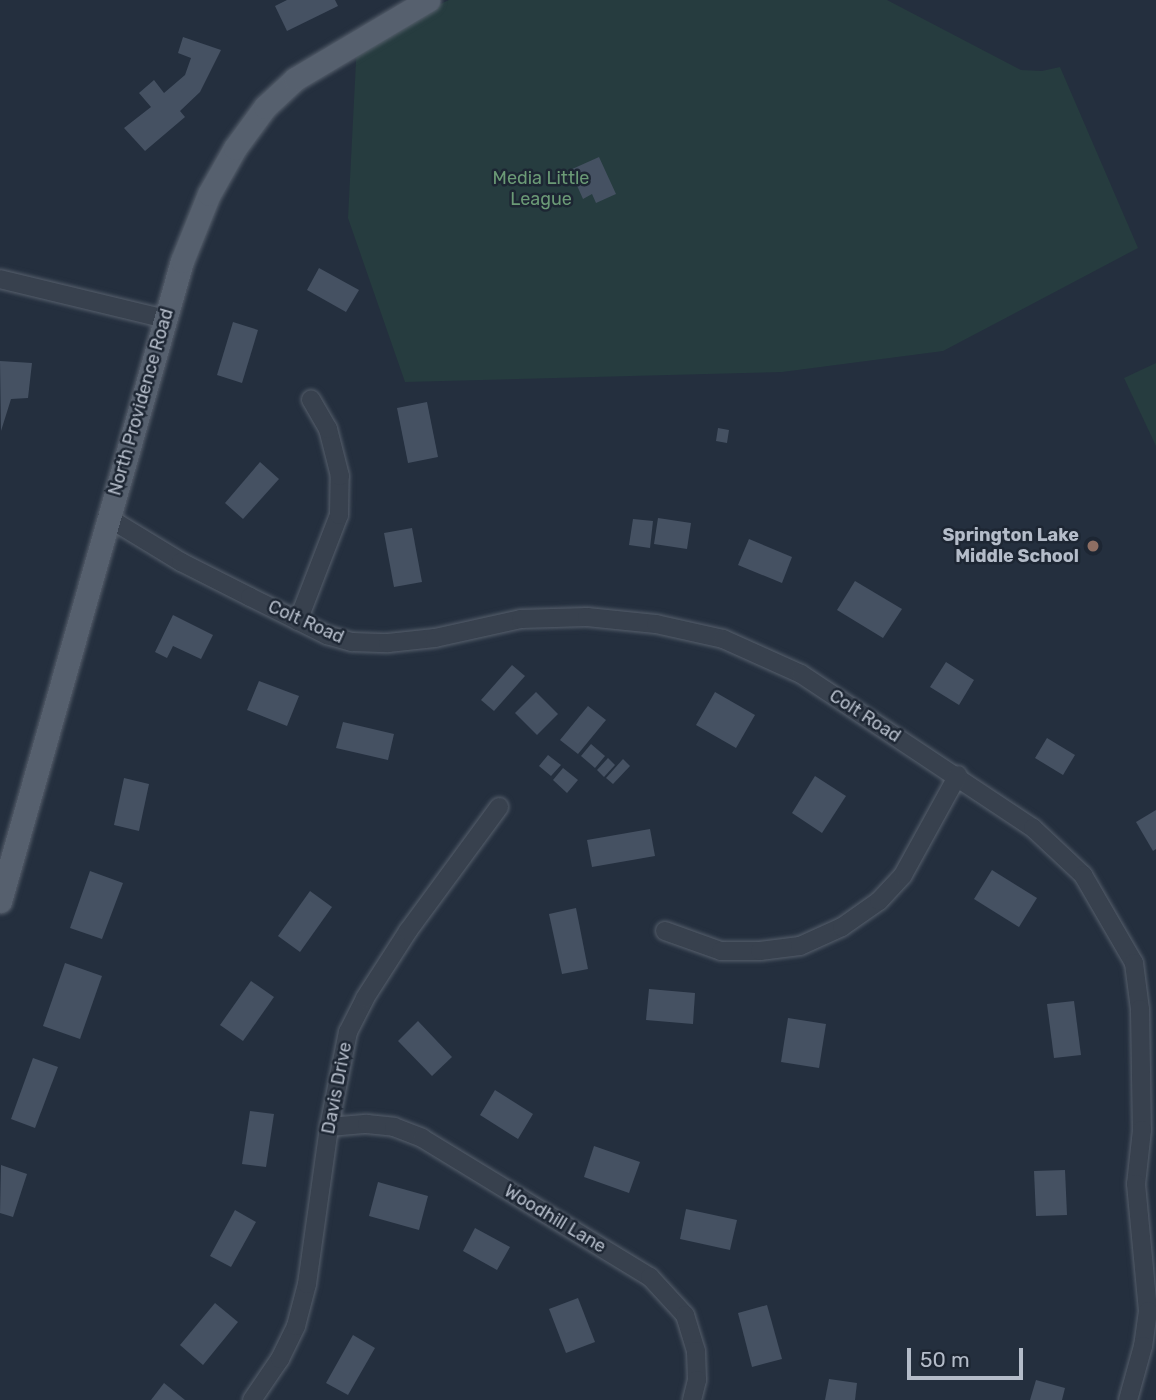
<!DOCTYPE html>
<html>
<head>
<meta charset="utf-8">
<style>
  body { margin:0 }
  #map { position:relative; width:1156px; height:1400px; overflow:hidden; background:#242f3e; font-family:Rubik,sans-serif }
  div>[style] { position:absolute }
  .green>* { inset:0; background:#263c3f }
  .building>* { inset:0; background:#455162 }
  .roads { filter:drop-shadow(0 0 2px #565f6c) drop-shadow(0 0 2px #565f6c) }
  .minor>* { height:18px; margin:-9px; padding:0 9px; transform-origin:9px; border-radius:9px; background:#38414e }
  .major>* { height:23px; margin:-11.5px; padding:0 11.5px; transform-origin:11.5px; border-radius:11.5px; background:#56606e }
  .dots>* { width:19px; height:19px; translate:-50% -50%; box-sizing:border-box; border:4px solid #1d2633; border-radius:50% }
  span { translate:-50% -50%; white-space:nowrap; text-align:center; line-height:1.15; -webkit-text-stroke:5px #1d2633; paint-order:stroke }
  .park-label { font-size:18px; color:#6b9a76 }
  .street-label { font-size:18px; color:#b4bcc9 }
  .poi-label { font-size:18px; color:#b4bcc9; font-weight:700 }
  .right { translate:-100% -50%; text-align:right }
  .scale { position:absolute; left:907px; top:1348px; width:116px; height:32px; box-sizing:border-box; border:4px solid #b4bcc9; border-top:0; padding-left:9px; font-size:21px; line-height:24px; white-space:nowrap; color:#b4bcc9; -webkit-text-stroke:5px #1d2633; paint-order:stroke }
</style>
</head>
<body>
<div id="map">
  <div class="green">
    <i style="clip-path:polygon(449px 0,887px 0,1021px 70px,1042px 71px,1060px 67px,1138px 248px,943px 351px,782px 372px,405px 382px,348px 218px,357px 42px)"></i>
    <i style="clip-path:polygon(1156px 363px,1156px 446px,1124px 378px)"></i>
  </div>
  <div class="building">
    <i style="clip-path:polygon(287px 0,335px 0,338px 6px,287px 31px,275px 6px)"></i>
    <i style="clip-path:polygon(183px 37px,221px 50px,200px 92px,180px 111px,185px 117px,145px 151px,124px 128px,151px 107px,139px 93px,154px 80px,164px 93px,185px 75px,191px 58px,178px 53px)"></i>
    <i style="clip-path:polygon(599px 157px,616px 194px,596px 203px,592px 194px,583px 199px,570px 170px)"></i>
    <i style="clip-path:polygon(319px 268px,359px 290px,346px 312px,307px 290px)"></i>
    <i style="clip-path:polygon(233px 322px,258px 330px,242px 383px,217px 375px)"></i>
    <i style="clip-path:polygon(0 361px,32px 363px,28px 398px,11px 399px,1px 431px)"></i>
    <i style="clip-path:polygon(427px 402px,438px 457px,408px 463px,397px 408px)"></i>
    <i style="clip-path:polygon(718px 428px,729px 430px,727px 443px,716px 441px)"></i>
    <i style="clip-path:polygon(260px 462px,279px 479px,243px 519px,225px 503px)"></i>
    <i style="clip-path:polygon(658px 518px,691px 523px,687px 549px,654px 544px)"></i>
    <i style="clip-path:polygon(633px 519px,653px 521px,650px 548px,629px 545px)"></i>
    <i style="clip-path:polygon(412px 528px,422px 582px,394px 587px,384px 533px)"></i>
    <i style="clip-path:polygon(749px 539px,792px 557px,782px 583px,738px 565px)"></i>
    <i style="clip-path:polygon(855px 581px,902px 609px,883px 638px,837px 610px)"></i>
    <i style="clip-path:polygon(173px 615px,213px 635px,201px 659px,173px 646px,167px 658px,155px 652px)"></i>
    <i style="clip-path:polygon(946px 662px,974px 680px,959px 705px,930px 687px)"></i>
    <i style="clip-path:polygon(512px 665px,525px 676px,494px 711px,481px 700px)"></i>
    <i style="clip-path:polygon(259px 681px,299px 696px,287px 726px,247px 710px)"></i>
    <i style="clip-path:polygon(536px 692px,558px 714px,537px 735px,515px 713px)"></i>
    <i style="clip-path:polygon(715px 692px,755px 715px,736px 748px,696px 725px)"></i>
    <i style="clip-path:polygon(588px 706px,606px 720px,578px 754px,560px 740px)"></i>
    <i style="clip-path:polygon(343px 722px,394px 734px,388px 760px,336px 748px)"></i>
    <i style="clip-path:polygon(1047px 738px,1075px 755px,1063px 775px,1035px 758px)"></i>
    <i style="clip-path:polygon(591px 744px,605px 756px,595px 768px,581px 756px)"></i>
    <i style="clip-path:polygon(548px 755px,561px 765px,551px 776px,539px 766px)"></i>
    <i style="clip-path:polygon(608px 758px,615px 765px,604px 777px,597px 770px)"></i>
    <i style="clip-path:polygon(623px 759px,630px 766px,613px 784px,606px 778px)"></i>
    <i style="clip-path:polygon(563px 768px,578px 780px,567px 793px,553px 780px)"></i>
    <i style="clip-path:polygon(815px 776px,846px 796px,822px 833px,792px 813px)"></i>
    <i style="clip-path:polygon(124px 778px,149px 784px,139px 831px,114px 825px)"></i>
    <i style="clip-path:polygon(1156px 810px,1156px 849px,1153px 851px,1136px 822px)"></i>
    <i style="clip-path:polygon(650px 829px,655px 856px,592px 867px,587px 840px)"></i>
    <i style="clip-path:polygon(992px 870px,1037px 898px,1019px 927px,974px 899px)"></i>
    <i style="clip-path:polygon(90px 871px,123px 883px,102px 939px,70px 928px)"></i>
    <i style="clip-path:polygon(310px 891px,332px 907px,300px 952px,278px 936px)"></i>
    <i style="clip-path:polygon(576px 908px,588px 969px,562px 974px,549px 914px)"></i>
    <i style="clip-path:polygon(65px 963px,102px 976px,80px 1039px,43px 1026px)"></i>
    <i style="clip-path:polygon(251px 981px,274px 997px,243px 1041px,220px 1025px)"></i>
    <i style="clip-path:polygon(649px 989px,695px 993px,693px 1024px,646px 1020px)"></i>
    <i style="clip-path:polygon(1074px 1001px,1081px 1055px,1054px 1058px,1047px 1004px)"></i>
    <i style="clip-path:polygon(788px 1018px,826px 1024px,819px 1068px,781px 1062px)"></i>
    <i style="clip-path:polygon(418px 1021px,452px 1057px,432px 1076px,398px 1041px)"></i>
    <i style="clip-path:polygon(33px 1058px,58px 1067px,35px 1128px,11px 1119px)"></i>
    <i style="clip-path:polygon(495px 1090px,533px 1114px,518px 1139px,480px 1115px)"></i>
    <i style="clip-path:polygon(250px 1111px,274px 1114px,266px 1167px,242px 1164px)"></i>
    <i style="clip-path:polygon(594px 1146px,640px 1162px,629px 1193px,584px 1177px)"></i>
    <i style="clip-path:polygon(1px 1165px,27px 1174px,13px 1217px,0 1213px)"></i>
    <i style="clip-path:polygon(1065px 1170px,1067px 1215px,1036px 1216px,1034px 1171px)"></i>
    <i style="clip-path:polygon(378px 1182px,428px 1196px,419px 1230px,369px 1216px)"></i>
    <i style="clip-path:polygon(686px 1209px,737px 1220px,730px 1250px,680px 1239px)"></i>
    <i style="clip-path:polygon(235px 1210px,256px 1222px,231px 1267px,210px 1256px)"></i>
    <i style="clip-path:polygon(475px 1228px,510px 1247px,497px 1270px,463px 1251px)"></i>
    <i style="clip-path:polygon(578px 1298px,595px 1342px,566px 1353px,549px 1309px)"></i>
    <i style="clip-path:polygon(215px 1303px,238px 1322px,203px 1365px,180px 1345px)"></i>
    <i style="clip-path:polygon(767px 1305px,782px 1359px,752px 1367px,738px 1313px)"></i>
    <i style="clip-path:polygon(353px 1335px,375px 1348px,348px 1395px,326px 1383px)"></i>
    <i style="clip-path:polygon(829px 1379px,857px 1383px,855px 1400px,825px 1400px)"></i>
    <i style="clip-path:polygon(1036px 1380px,1065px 1388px,1062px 1400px,1030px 1400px)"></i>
    <i style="clip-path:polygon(164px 1383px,185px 1400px,151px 1400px)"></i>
  </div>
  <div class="roads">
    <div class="minor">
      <i style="left:0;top:279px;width:170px;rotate:13.6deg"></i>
      <i style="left:107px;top:517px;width:87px;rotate:31.3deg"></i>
      <i style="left:181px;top:562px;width:77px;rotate:26.9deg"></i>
      <i style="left:250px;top:597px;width:86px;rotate:26.3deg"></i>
      <i style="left:327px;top:635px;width:26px;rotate:16deg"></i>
      <i style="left:352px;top:642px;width:36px;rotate:2deg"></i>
      <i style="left:388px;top:643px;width:47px;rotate:-6.1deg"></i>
      <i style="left:435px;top:638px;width:88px;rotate:-12.5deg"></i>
      <i style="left:521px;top:619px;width:66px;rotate:-1.7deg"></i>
      <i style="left:587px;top:617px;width:69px;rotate:5.8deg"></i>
      <i style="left:656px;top:624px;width:69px;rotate:12.6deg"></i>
      <i style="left:723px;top:639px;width:85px;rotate:24.2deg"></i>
      <i style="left:801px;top:674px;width:278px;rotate:33.6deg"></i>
      <i style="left:1033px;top:828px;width:69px;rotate:43.2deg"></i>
      <i style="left:1083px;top:875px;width:102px;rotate:59.9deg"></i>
      <i style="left:1134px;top:963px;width:46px;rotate:82.6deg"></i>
      <i style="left:1140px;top:1009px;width:121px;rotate:89.1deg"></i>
      <i style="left:1142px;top:1130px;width:54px;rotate:96.3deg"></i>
      <i style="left:1136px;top:1184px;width:128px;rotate:84.6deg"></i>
      <i style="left:1148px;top:1311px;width:35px;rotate:98deg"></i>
      <i style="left:1143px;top:1346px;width:56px;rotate:105.5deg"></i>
      <i style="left:298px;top:621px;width:114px;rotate:-68.9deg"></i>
      <i style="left:339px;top:515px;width:39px;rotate:-89deg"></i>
      <i style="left:340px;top:476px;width:49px;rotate:-104.3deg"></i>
      <i style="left:328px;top:429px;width:34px;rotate:-120deg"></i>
      <i style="left:665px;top:931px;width:59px;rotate:19.7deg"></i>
      <i style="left:721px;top:951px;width:39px"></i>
      <i style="left:760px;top:951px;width:40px;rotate:-7.1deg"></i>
      <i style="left:800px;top:946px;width:46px;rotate:-24.3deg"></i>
      <i style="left:842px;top:927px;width:45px;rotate:-35.1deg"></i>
      <i style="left:879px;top:901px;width:35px;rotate:-47deg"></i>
      <i style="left:903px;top:875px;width:114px;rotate:-61.2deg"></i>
      <i style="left:329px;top:1127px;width:38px;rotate:-5deg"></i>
      <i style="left:367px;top:1124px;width:27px;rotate:6deg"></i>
      <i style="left:394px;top:1127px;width:30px;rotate:21deg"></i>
      <i style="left:422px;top:1138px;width:267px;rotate:31.4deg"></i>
      <i style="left:650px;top:1277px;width:52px;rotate:47.4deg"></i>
      <i style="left:685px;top:1315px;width:38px;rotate:73deg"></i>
      <i style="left:696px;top:1351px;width:29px;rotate:88deg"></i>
      <i style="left:697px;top:1380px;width:21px;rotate:104deg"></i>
      <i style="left:252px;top:1400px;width:50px;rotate:-55.7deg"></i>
      <i style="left:280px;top:1359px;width:37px;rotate:-64deg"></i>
      <i style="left:296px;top:1326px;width:43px;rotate:-75.3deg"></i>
      <i style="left:307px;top:1284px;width:159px;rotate:-82deg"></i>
      <i style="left:329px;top:1127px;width:97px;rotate:-78.7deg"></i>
      <i style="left:348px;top:1032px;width:38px;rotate:-63deg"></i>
      <i style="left:365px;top:998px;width:80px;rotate:-57.3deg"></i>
      <i style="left:408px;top:931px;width:154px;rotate:-53.7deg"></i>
    </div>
    <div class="major">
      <i style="left:0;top:901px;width:665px;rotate:-74.13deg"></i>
      <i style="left:182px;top:261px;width:72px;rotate:-68.1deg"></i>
      <i style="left:209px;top:194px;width:53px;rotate:-60.5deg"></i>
      <i style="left:235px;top:148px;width:51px;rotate:-53.8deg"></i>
      <i style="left:265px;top:107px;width:41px;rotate:-43deg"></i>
      <i style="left:295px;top:79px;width:155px;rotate:-30.7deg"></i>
    </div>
  </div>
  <div class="dots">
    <i style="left:1093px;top:546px;background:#8d6e63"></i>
  </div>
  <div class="park-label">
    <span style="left:541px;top:189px">Media Little<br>League</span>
  </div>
  <div class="street-label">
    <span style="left:141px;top:402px;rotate:-74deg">North Providence Road</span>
    <span style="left:306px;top:622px;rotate:24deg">Colt Road</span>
    <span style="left:865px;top:716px;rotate:33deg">Colt Road</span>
    <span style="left:337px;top:1088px;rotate:-79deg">Davis Drive</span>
    <span style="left:555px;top:1219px;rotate:31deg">Woodhill Lane</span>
  </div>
  <div class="poi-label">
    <span class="right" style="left:1079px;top:546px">Springton Lake<br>Middle School</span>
  </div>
  <div class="scale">50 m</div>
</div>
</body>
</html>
